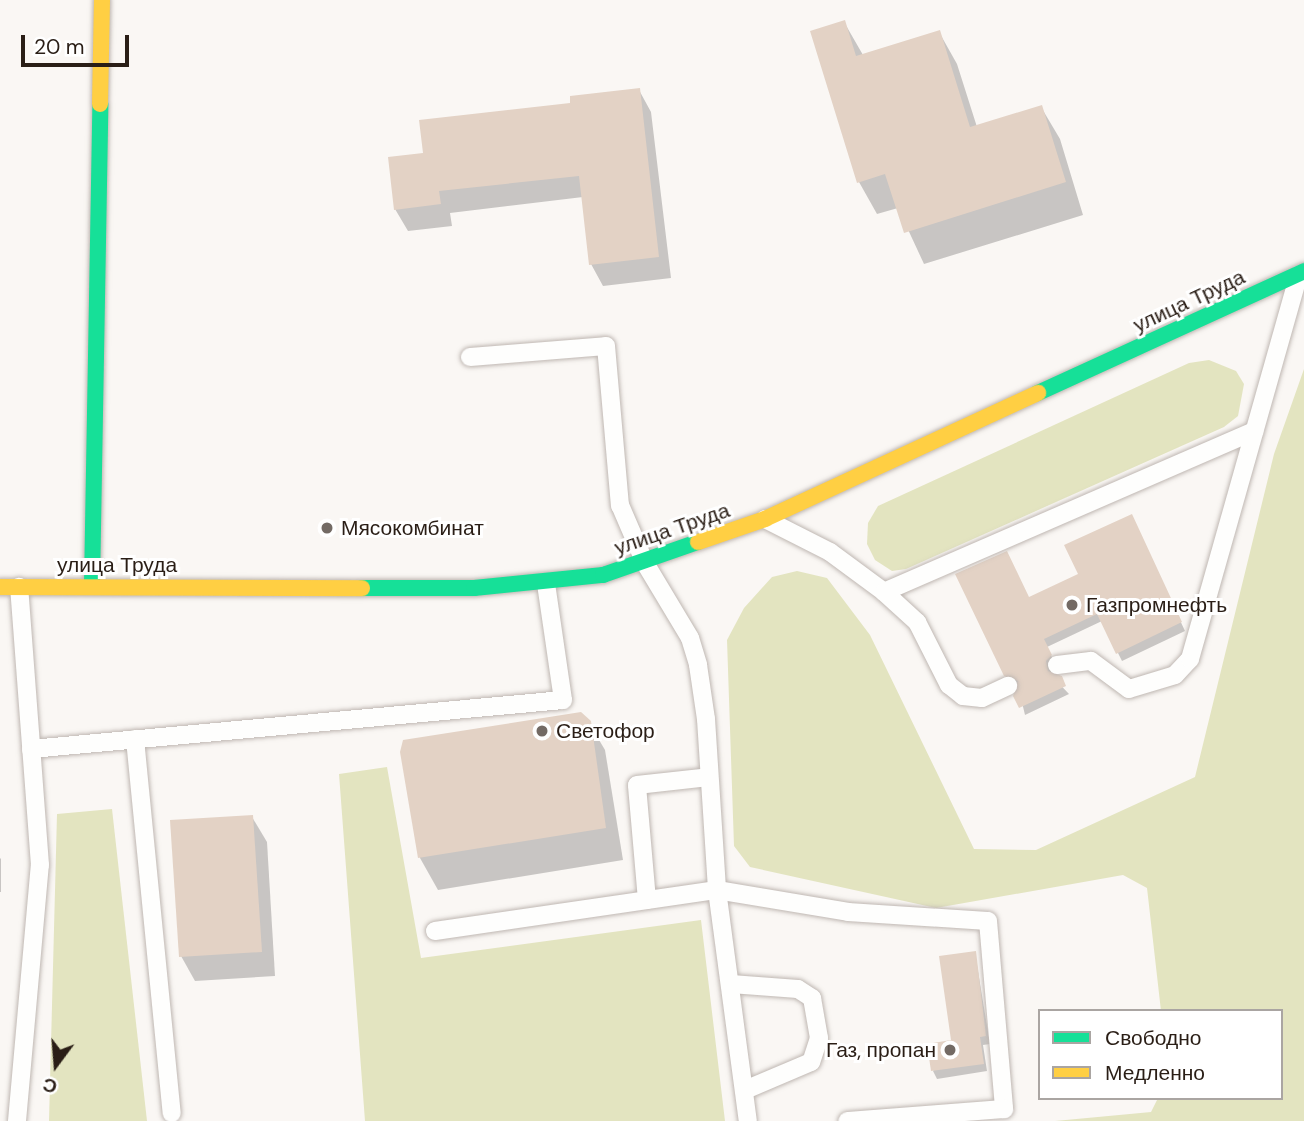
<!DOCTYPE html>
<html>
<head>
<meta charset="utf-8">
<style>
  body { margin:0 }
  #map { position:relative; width:1304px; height:1121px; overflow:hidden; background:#faf7f4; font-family:"DM Sans",sans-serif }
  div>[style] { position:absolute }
  .green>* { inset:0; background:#e3e4c0 }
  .shadow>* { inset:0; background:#0003 }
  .building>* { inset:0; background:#e3d2c5 }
  .roads { filter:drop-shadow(0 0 2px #bfb7b2) drop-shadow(0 0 2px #bfb7b2) }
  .lane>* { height:18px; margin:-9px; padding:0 9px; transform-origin:9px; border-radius:9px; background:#fefefd }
  .fast>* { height:16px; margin:-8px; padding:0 8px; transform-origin:8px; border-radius:8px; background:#16e098 }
  .slow>* { height:16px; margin:-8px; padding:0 8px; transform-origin:8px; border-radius:8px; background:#ffcf43 }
  .dots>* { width:19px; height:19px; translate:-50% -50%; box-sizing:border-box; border:4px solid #fff; border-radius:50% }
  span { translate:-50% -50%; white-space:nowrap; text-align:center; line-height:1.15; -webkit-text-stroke:6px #fff; paint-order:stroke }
  .street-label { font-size:21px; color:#2a1e16 }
  .poi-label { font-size:21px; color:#2a1e16 }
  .left { translate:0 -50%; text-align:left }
  .right { translate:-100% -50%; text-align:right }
  .legend { position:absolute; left:1038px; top:1009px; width:245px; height:91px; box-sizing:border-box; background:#fff; border:2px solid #aaa5a2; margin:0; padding:9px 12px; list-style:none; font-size:21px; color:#2a1e16 }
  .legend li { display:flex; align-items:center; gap:14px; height:35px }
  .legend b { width:35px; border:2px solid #aaa5a2 }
  .north { position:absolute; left:21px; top:1030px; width:70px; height:70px; -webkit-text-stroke:5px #fff; paint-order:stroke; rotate:196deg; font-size:19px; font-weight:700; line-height:28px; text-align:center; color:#2a1e16 }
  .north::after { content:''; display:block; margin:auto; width:24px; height:32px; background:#2a1e16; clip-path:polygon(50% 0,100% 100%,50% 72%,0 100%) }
  .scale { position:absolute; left:21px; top:35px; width:108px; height:32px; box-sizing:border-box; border:4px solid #2a1e16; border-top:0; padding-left:9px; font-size:21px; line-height:24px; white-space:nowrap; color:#2a1e16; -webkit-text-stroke:5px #fff; paint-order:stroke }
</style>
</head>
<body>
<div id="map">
  <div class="green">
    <i style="clip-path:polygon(1209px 360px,1236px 371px,1244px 384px,1238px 416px,1224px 427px,906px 569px,892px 571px,875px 560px,867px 544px,868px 523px,878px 506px,1189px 363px)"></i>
    <i style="clip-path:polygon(1304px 369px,1304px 1121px,1055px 1121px,1151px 1112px,1158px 1098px,1281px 1098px,1281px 1011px,1161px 1011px,1147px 888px,1123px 875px,936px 908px,750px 867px,734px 846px,727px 640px,744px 608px,772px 577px,797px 571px,827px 578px,870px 635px,974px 849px,1036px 850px,1195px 777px,1274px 454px)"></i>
    <i style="clip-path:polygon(387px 767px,421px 958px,701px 920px,725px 1121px,365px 1121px,339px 774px)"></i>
    <i style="clip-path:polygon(112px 809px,147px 1121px,49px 1121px,57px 814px)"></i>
  </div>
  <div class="shadow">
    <i style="clip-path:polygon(844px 22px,863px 55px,939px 32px,957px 64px,977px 127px,1041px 107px,1060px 139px,1083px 215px,924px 264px,898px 208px,877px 214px,859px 182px)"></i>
    <i style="clip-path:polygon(639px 90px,651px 112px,671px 278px,603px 286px,591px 264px,583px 197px,450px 213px,452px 226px,408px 231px,395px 209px,425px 155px,572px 105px)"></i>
    <i style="clip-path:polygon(1135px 524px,1185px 631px,1122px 661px,1102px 621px,1047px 647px,1055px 664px,1050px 674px,1069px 694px,1025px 715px,1018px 686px,1005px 675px,1029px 599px,1080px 574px)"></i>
    <i style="clip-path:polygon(586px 718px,605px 750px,623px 860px,438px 890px,420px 858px,402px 752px)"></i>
    <i style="clip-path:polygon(252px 817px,267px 842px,275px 976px,195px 981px,181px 956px)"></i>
    <i style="clip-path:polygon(0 858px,1px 859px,1px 892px,0 892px)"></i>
    <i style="clip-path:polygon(975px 953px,990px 1044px,983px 1045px,987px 1071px,937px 1079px,933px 1071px,953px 1041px)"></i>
  </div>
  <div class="building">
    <i style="clip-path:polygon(845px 20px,856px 56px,940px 30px,970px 127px,1042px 105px,1066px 182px,904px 233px,885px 174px,857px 183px,810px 31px)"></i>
    <i style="clip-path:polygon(640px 88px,659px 257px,589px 265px,579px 176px,439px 191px,441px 204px,394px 210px,388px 157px,423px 153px,419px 120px,570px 103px,570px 96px)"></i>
    <i style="clip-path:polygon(1132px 514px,1182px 622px,1116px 654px,1097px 614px,1044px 639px,1052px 655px,1046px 661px,1048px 671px,1062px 676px,1066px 686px,1019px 708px,1013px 696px,1018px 681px,1004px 676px,955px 574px,1007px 551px,1029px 597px,1078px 574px,1064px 545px)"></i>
    <i style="clip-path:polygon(581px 712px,591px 721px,606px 828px,418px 858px,400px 752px,403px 740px)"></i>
    <i style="clip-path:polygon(253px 815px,262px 952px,179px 957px,170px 820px)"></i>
    <i style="clip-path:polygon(976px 951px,986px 1036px,980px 1037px,984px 1064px,931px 1071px,927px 1044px,951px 1040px,939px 956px)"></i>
  </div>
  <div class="roads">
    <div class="lane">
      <i style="left:470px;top:357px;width:136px;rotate:-4.6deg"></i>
      <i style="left:606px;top:346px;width:160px;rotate:85deg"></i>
      <i style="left:620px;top:505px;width:63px;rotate:66.7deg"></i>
      <i style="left:645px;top:563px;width:87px;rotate:59deg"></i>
      <i style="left:690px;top:638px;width:28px;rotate:73deg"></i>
      <i style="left:698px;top:665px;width:55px;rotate:81.6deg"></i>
      <i style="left:706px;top:719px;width:171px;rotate:86.3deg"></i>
      <i style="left:717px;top:890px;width:233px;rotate:82.4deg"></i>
      <i style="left:765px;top:519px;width:73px;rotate:26.9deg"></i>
      <i style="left:830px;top:552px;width:67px;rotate:36.5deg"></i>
      <i style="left:884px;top:592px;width:45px;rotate:42.3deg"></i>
      <i style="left:917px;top:622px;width:71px;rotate:63.1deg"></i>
      <i style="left:949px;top:685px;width:18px;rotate:38deg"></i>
      <i style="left:963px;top:696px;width:19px;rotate:6deg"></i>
      <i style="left:982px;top:698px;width:29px;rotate:-25deg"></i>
      <i style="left:884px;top:592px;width:404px;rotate:-23.5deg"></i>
      <i style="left:1057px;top:665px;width:34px;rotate:-7deg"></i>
      <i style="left:1091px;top:661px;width:47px;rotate:36.4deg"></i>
      <i style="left:1129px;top:689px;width:48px;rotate:-16.9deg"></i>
      <i style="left:1175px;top:675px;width:22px;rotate:-47deg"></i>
      <i style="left:1190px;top:659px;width:399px;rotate:-74.2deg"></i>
      <i style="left:135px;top:739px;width:376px;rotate:84.4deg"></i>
      <i style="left:31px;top:749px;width:534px;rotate:-5.26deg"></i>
      <i style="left:563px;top:700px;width:118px;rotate:-98.3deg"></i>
      <i style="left:647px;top:900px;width:115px;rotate:-95deg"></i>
      <i style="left:637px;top:785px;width:72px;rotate:-6.3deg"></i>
      <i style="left:435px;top:931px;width:285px;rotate:-8.3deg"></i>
      <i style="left:717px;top:890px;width:133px;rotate:9.5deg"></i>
      <i style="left:848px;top:912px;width:140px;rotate:3.7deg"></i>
      <i style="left:988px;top:921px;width:189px;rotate:85.1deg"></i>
      <i style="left:1004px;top:1109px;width:157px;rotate:175.6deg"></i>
      <i style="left:731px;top:984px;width:67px;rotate:4.3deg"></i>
      <i style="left:798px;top:989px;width:17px;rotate:33deg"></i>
      <i style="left:812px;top:998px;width:41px;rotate:80.1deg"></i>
      <i style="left:819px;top:1038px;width:25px;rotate:108deg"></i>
      <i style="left:811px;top:1062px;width:72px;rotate:157deg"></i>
      <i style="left:17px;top:1121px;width:257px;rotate:-84.9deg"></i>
      <i style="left:40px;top:865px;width:279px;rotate:-94.3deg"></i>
    </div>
    <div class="fast">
      <i style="left:1038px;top:393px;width:293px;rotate:-24.6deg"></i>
      <i style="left:92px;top:585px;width:481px;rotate:-89deg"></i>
      <i style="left:362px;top:588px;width:112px"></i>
      <i style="left:474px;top:588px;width:130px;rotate:-5.8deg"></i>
      <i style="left:603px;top:575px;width:101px;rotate:-19.2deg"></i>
    </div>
    <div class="slow">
      <i style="left:100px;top:104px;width:104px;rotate:-88.9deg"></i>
      <i style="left:698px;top:542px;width:71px;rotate:-18.9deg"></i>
      <i style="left:765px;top:519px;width:301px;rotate:-24.8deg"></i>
      <i style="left:0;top:587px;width:362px;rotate:0.2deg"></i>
    </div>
  </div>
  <div class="dots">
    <i style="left:327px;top:528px;background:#736a64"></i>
    <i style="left:1072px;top:605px;background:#736a64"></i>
    <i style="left:542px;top:731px;background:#736a64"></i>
    <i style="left:950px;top:1050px;background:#736a64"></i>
  </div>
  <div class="street-label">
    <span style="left:1189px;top:301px;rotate:-25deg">улица Труда</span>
    <span style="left:672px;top:529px;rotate:-19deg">улица Труда</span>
    <span style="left:117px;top:565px">улица Труда</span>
  </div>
  <div class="poi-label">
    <span class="left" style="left:341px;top:528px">Мясокомбинат</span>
    <span class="left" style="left:1086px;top:605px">Газпромнефть</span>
    <span class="left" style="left:556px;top:731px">Светофор</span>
    <span class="right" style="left:936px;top:1050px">Газ, пропан</span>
  </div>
  <ul class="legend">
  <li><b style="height:9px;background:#16e098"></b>Свободно</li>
  <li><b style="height:9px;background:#ffcf43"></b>Медленно</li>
  </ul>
  <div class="north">С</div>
  <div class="scale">20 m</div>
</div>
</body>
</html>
